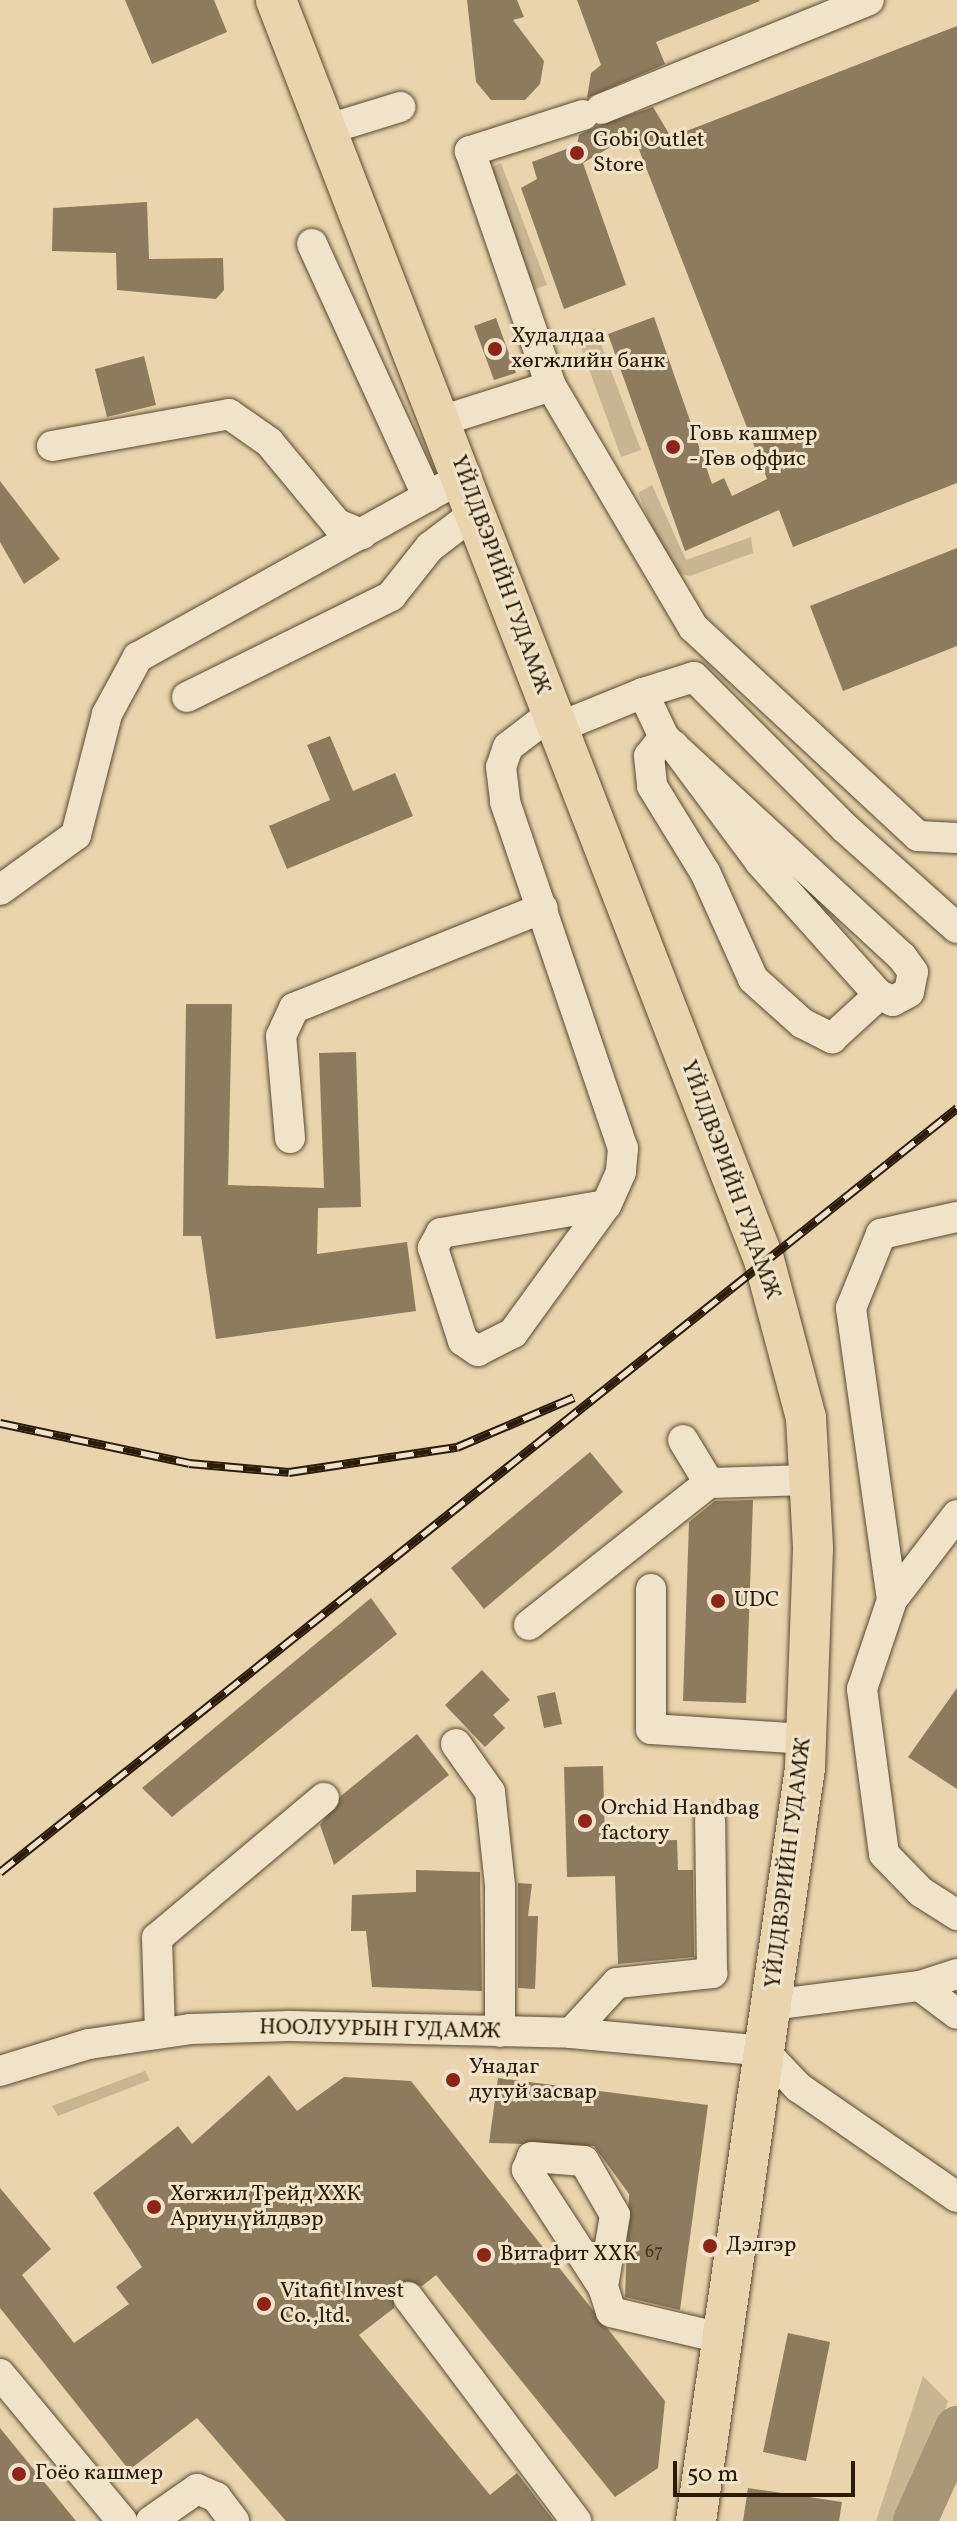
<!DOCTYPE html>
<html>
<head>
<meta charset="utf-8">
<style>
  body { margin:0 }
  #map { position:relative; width:957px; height:2521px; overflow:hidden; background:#e9d4ad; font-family:Vollkorn,serif }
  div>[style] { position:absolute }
  .green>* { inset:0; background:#c9b591 }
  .river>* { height:44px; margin:-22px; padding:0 22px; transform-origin:22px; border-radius:22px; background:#a89575 }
  .building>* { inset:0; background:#8e7b5d }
  .roads { filter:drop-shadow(0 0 2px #5a4930) drop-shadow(0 0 2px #5a4930) }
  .minor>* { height:30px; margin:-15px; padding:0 15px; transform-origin:15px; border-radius:15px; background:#f1e3ca }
  .major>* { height:40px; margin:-20px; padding:0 20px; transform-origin:20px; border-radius:20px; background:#e9d4ad }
  .rail>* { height:9px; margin-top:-4.5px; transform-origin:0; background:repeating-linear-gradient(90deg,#f1e3ca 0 18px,#2b1b07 0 36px); box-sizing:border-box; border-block:2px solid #2b1b07 }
  .dots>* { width:22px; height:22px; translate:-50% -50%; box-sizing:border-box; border:4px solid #f1e3ca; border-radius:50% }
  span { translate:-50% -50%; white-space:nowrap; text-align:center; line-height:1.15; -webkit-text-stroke:6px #f1e3ca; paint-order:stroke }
  .number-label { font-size:18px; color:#44331c }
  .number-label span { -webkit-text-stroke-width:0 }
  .poi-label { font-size:22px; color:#2b1b07 }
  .left { translate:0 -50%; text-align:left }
  .street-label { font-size:22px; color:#2b1b07 }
  .scale { position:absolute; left:673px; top:2461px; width:182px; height:36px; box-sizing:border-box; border:4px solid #2b1b07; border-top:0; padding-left:10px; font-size:24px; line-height:28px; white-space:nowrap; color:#2b1b07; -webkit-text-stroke:6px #f1e3ca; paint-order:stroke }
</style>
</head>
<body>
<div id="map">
  <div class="green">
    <i style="clip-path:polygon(501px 163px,547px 285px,527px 292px,483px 171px)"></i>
    <i style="clip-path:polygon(595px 328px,641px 450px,621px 457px,577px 336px)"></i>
    <i style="clip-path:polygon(652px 485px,686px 560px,751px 537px,753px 553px,690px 576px,670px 572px,638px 493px)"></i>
    <i style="clip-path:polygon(145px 2071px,150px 2080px,58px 2116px,52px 2106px)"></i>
    <i style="clip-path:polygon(923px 2376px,948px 2401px,903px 2521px,876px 2521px)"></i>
  </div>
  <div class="river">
    <i style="left:915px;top:2521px;width:102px;rotate:-65.7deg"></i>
  </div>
  <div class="building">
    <i style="clip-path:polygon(125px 0,214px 0,227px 32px,152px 64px)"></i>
    <i style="clip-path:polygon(467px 0,517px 0,524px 17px,513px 20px,544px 61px,540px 84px,525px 100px,491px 100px,476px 82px)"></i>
    <i style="clip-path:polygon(577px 0,759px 0,760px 1px,656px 42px,665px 64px,587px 98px,591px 73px,601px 65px)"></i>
    <i style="clip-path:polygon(957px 26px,957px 483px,793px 547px,779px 510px,685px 551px,608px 334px,654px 317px,712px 484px,724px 478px,732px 496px,767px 479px,633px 134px,583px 163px,626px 285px,564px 309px,521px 188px,537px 179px,532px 162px,577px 145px,579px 135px,597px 126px,653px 107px,671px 137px)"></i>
    <i style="clip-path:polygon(147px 202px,149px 259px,223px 258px,224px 290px,216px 299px,117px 290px,116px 253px,52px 251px,53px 208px)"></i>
    <i style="clip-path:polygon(496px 318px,516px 373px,494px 380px,474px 326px)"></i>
    <i style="clip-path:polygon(144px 356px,156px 405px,107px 417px,95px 369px)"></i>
    <i style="clip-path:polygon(0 481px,60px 559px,24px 584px,0 542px)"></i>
    <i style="clip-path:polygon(957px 548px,957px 646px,843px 691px,810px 606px)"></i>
    <i style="clip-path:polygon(330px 736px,353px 791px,395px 773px,413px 816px,287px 869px,269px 826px,330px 800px,307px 745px)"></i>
    <i style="clip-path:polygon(186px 1004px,232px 1004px,228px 1185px,324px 1188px,319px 1053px,356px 1052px,361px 1207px,318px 1208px,317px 1254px,407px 1242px,416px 1311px,216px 1339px,201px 1236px,183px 1236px)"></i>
    <i style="clip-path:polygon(590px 1452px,623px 1492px,484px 1609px,451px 1568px)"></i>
    <i style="clip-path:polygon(753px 1500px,746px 1703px,683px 1701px,689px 1522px,715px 1501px)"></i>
    <i style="clip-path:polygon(371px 1598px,397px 1634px,172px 1817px,142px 1788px)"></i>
    <i style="clip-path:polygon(482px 1670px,510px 1700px,493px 1715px,505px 1728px,485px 1747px,445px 1705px)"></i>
    <i style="clip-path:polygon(957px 1688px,957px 1789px,908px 1757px)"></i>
    <i style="clip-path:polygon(555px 1692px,562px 1724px,544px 1728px,537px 1696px)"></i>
    <i style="clip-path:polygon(417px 1734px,449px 1775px,334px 1865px,320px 1825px,342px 1795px)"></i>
    <i style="clip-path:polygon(603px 1766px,605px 1842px,677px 1840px,678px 1870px,693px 1870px,694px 1957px,618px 1964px,615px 1876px,567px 1877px,564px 1767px)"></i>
    <i style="clip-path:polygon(416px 1870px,480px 1872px,482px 1991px,372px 1987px,366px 1931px,351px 1931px,352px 1895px,416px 1892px)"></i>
    <i style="clip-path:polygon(518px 1883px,532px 1884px,528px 1916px,538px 1916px,535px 1989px,518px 1988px)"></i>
    <i style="clip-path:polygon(269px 2075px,297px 2111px,344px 2077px,411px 2081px,665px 2401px,658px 2468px,615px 2497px,436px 2275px,422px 2286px,397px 2283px,394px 2308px,359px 2335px,490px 2495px,517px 2473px,554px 2521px,286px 2521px,197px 2418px,129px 2470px,0 2308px,0 2188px,51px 2249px,22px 2275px,74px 2343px,129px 2304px,116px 2287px,142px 2267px,93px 2193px,178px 2126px,192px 2144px)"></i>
    <i style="clip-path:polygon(498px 2078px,708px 2105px,680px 2310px,625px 2297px,629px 2194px,594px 2146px,489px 2143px)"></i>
    <i style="clip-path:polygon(788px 2333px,830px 2342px,806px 2461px,763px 2452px)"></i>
    <i style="clip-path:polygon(0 2428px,76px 2521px,0 2521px)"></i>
    <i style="clip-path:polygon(748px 2488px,842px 2502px,839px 2521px,743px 2521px)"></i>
  </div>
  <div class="roads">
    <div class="minor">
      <i style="left:601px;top:109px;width:289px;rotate:-22.1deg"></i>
      <i style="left:583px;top:115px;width:119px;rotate:162.3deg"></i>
      <i style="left:470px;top:151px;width:249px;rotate:71deg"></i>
      <i style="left:551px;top:386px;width:280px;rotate:59.5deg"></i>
      <i style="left:693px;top:627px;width:307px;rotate:42.9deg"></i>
      <i style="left:918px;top:836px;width:39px;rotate:3deg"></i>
      <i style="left:322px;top:131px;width:82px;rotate:-17.1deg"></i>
      <i style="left:312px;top:244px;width:278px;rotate:65.4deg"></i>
      <i style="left:444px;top:420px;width:112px;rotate:-17.6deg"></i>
      <i style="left:52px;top:446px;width:180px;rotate:-10.2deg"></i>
      <i style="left:229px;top:414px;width:49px;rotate:35deg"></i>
      <i style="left:269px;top:442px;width:107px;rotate:50.3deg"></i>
      <i style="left:337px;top:524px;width:27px;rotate:22deg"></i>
      <i style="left:187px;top:697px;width:228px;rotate:-26.3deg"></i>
      <i style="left:391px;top:596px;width:63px;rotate:-51.5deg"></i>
      <i style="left:430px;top:547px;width:58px;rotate:-37.3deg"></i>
      <i style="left:551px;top:714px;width:54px;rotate:142.5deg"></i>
      <i style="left:508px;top:747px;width:21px;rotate:109deg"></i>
      <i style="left:501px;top:767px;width:35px;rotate:83deg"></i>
      <i style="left:505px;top:802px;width:366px;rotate:71.2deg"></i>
      <i style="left:623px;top:1148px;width:24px;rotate:95deg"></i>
      <i style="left:621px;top:1172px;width:36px;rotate:114deg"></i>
      <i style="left:606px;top:1205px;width:158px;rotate:126deg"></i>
      <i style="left:513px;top:1333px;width:39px;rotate:153deg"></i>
      <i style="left:478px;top:1351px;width:18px;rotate:-146deg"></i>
      <i style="left:463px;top:1341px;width:98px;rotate:-107.9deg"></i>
      <i style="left:433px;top:1248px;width:17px;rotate:-62deg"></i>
      <i style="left:441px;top:1233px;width:167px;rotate:-9.6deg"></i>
      <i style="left:557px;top:728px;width:93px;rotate:-22.1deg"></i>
      <i style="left:664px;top:737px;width:24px;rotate:128deg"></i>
      <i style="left:649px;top:756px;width:30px;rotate:84deg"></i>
      <i style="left:652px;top:786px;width:101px;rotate:58.4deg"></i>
      <i style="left:705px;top:872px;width:117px;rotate:65.8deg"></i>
      <i style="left:753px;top:979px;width:66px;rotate:41.9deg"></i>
      <i style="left:802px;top:1023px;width:34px;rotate:27deg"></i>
      <i style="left:832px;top:1038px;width:64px;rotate:-42.5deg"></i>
      <i style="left:674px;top:746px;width:144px;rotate:53.4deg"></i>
      <i style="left:760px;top:862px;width:178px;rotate:48.2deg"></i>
      <i style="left:879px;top:995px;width:15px;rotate:23deg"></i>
      <i style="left:893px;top:1001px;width:18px;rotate:-29deg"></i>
      <i style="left:909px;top:992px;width:20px;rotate:-79deg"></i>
      <i style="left:913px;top:972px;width:19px;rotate:-126deg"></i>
      <i style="left:902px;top:957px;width:324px;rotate:-137.3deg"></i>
      <i style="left:664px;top:737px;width:49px;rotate:-115.5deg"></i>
      <i style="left:643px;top:693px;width:53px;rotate:-17.4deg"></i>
      <i style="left:694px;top:677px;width:214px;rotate:45deg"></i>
      <i style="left:845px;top:828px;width:150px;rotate:41.8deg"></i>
      <i style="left:0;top:890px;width:94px;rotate:-35.9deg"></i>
      <i style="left:76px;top:835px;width:125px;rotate:-75.6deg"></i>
      <i style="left:107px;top:714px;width:65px;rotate:-61.5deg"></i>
      <i style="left:138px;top:657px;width:372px;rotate:-29deg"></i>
      <i style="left:290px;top:1138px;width:102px;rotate:-95deg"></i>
      <i style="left:281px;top:1036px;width:31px;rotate:-65deg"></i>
      <i style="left:294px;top:1008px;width:268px;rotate:-21.9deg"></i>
      <i style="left:683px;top:1440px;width:50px;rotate:58.8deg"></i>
      <i style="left:957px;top:1515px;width:107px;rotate:127.4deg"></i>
      <i style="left:892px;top:1600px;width:94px;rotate:108.6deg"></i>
      <i style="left:862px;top:1689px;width:166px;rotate:82.4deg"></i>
      <i style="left:884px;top:1854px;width:53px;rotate:45.8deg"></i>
      <i style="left:921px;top:1892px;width:43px;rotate:32.6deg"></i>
      <i style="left:651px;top:1589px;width:140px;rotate:90deg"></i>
      <i style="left:651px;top:1729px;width:154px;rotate:3.7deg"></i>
      <i style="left:892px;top:1600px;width:295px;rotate:-98deg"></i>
      <i style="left:851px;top:1308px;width:80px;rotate:-67.9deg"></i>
      <i style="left:881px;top:1234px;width:78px;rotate:-12.6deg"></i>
      <i style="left:529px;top:1625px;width:229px;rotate:-38.3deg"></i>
      <i style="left:709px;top:1483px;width:100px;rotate:-1.7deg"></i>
      <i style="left:456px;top:1744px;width:59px;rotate:54.7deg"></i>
      <i style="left:490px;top:1792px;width:95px;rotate:83.9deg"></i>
      <i style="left:500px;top:1886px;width:146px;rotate:90deg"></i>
      <i style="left:920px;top:1986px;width:46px;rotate:37.1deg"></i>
      <i style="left:771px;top:2005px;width:150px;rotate:-7.3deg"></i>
      <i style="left:920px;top:1986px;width:39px;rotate:-18deg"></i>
      <i style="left:160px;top:2033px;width:95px;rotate:-91.8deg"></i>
      <i style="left:157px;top:1938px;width:218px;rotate:-40deg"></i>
      <i style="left:571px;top:2033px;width:68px;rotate:-47.4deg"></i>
      <i style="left:617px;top:1983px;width:96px;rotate:-6deg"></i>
      <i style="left:712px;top:1973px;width:153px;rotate:-90.7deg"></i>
      <i style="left:0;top:2071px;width:93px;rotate:-16.9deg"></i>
      <i style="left:89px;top:2044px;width:102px;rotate:-8.4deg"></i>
      <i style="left:190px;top:2029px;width:100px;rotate:-1.7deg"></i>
      <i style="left:290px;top:2026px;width:281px;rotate:1.4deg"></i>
      <i style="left:571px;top:2033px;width:194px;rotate:5.3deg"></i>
      <i style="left:764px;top:2051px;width:50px;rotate:46.6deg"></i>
      <i style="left:798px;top:2087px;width:193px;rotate:34.7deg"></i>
      <i style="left:603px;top:2287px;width:140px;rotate:-123deg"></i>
      <i style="left:527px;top:2170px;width:14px;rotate:-69deg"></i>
      <i style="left:532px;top:2157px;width:52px;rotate:4.4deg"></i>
      <i style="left:584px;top:2161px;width:62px;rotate:60.1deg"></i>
      <i style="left:615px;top:2215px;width:73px;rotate:99.5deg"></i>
      <i style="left:603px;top:2287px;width:26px;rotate:72deg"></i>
      <i style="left:611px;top:2312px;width:113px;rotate:13.3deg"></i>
      <i style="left:408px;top:2297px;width:280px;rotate:53.1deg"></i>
      <i style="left:0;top:2374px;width:191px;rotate:50.3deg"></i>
      <i style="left:151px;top:2521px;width:56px;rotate:-34.8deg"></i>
      <i style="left:197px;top:2489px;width:21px;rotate:23deg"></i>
      <i style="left:216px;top:2497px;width:30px;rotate:53deg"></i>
    </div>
    <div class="major">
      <i style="left:276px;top:0;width:1351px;rotate:68.83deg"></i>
      <i style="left:764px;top:1260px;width:163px;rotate:75.1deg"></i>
      <i style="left:806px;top:1418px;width:131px;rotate:86.9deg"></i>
      <i style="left:813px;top:1549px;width:219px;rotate:92.1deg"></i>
      <i style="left:805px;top:1768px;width:761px;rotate:98.24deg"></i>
    </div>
  </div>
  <div class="rail">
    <i style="left:0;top:1423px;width:193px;rotate:11.9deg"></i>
    <i style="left:189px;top:1463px;width:100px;rotate:5.1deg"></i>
    <i style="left:289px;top:1472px;width:170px;rotate:-8.5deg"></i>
    <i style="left:457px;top:1447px;width:127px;rotate:-23.1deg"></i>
    <i style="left:0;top:1872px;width:1225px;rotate:-38.6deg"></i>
  </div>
  <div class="dots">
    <i style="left:577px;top:153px;background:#8f2418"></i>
    <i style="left:495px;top:349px;background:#8f2418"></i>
    <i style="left:673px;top:447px;background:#8f2418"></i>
    <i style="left:718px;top:1601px;background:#8f2418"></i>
    <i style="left:585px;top:1821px;background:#8f2418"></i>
    <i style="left:453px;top:2080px;background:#8f2418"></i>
    <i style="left:154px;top:2207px;background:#8f2418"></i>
    <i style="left:710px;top:2246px;background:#8f2418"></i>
    <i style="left:484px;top:2255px;background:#8f2418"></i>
    <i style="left:264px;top:2304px;background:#8f2418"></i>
    <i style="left:19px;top:2474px;background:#8f2418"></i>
  </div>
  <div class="number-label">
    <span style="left:654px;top:2253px">67</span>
  </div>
  <div class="poi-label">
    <span class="left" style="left:593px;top:153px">Gobi Outlet<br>Store</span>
    <span class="left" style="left:511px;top:349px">Худалдаа<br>хөгжлийн банк</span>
    <span class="left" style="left:689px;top:447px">Говь кашмер<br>- Төв оффис</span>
    <span class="left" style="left:734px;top:1601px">UDC</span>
    <span class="left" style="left:601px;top:1821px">Orchid Handbag<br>factory</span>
    <span class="left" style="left:469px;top:2080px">Унадаг<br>дугуй засвар</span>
    <span class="left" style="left:170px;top:2207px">Хөгжил Трейд ХХК<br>Ариун үйлдвэр</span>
    <span class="left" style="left:726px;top:2246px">Дэлгэр</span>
    <span class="left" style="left:500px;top:2255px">Витафит ХХК</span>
    <span class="left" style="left:280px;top:2304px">Vitafit Invest<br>Co.,ltd.</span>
    <span class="left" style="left:35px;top:2474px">Гоёо кашмер</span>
  </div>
  <div class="street-label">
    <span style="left:500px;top:575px;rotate:70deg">YЙЛДВЭРИЙН ГУДАМЖ</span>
    <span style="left:730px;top:1180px;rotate:70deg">YЙЛДВЭРИЙН ГУДАМЖ</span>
    <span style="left:789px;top:1863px;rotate:-83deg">YЙЛДВЭРИЙН ГУДАМЖ</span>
    <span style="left:380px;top:2030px;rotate:1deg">НООЛУУРЫН ГУДАМЖ</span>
  </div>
  <div class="scale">50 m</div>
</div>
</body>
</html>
